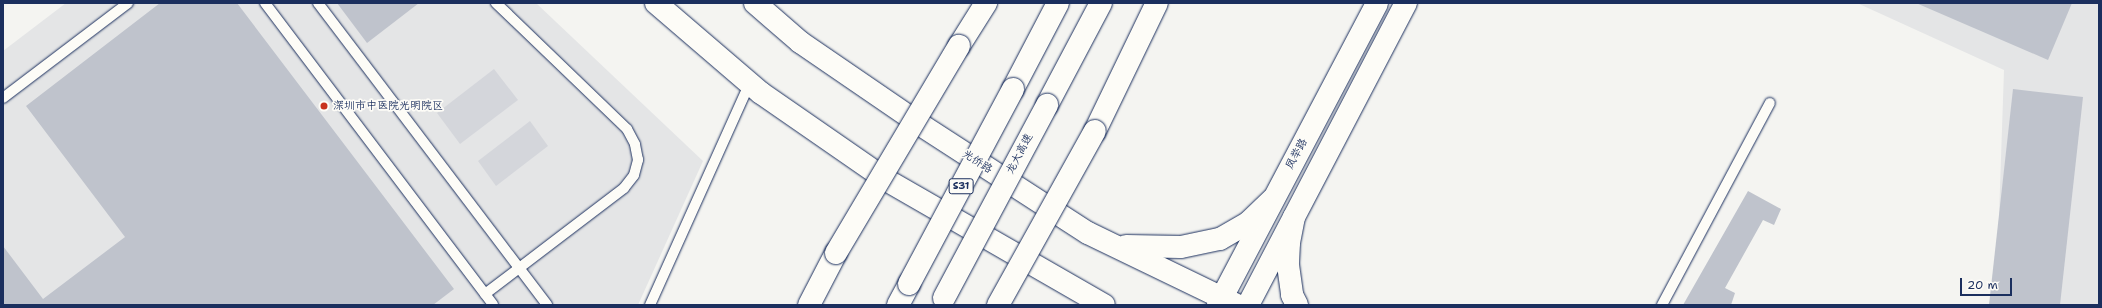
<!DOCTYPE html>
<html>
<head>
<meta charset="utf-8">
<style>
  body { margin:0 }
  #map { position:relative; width:2102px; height:308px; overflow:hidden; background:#f4f4f1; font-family:"Shantell Sans","LXGW WenKai TC",sans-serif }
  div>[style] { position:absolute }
  .built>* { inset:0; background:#e4e5e6 }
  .green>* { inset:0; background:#d4d6db }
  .building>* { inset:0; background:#bfc3cc }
  .roads { filter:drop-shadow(0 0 1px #1b2f5e) drop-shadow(0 0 1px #1b2f5e) }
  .lane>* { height:10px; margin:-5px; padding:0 5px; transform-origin:5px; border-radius:5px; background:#fdfcf7 }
  .secondary>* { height:22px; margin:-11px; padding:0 11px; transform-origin:11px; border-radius:11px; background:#fdfcf7 }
  .primary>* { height:22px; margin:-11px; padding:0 11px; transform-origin:11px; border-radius:11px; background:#fdfcf7 }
  .highway>* { height:22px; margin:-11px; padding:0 11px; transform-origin:11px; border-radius:11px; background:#fdfcf7 }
  .bridges { filter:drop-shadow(0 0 1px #1b2f5e) drop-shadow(0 0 1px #1b2f5e) }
  .highway-bridge>* { height:22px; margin:-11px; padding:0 11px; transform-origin:11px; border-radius:11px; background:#fdfcf7 }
  .dots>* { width:11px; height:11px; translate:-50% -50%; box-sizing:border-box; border:2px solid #fdfcf7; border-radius:50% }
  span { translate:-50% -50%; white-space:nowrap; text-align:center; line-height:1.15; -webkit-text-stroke:3.5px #fdfcf7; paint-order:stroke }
  .shield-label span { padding:1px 3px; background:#fdfcf7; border:1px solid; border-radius:3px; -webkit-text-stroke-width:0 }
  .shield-label { font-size:10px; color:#1b2f5e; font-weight:700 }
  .poi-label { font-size:11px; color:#1b2f5e }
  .left { translate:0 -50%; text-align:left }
  .street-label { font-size:11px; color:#1b2f5e }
  .frame { position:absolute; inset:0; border:4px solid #1b2f5e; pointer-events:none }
  .scale { position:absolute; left:1960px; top:278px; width:52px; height:18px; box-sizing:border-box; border:2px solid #1b2f5e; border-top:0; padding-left:5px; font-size:12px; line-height:14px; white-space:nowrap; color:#1b2f5e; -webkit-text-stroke:3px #fdfcf7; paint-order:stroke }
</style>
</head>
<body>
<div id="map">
  <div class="built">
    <i style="clip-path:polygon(66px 3px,536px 3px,703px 161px,638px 305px,3px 305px,3px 51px)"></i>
    <i style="clip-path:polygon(1857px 3px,2099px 3px,2099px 305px,1996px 305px,2004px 70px)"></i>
  </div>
  <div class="green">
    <i style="clip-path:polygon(494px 69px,518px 100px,460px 144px,437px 113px)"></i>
    <i style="clip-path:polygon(530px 121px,548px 146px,496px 186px,478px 161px)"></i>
  </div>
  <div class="building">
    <i style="clip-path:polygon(160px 3px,237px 3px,454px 289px,433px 305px,3px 305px,3px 246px,43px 299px,125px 237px,26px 106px)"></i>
    <i style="clip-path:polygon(337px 3px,419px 3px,367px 43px)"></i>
    <i style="clip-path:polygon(1916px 3px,2072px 3px,2048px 60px)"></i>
    <i style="clip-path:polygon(2013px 89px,2083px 97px,2060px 305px,1989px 305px)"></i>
    <i style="clip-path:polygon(1748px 191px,1781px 209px,1774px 225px,1763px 220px,1725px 288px,1735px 293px,1731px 305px,1683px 305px)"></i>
  </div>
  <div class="roads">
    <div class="lane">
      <i style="left:265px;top:3px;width:378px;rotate:52.9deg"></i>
      <i style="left:318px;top:3px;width:379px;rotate:52.8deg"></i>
      <i style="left:3px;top:98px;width:157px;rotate:-37.2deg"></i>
      <i style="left:485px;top:294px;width:175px;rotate:-37.3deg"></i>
      <i style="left:624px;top:188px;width:16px;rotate:-52deg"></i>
      <i style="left:634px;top:175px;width:16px;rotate:-75deg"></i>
      <i style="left:638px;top:160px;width:16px;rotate:-101deg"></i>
      <i style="left:635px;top:144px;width:17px;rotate:-118deg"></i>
      <i style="left:627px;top:129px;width:182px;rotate:-136.1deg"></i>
      <i style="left:650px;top:305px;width:243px;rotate:-65.8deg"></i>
      <i style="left:1662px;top:305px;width:229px;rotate:-61.9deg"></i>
    </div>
    <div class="secondary">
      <i style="left:1218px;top:305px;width:341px;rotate:-62.2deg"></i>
      <i style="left:1248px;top:305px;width:341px;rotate:-62.4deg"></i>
    </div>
    <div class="primary">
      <i style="left:656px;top:3px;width:138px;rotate:40.6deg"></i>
      <i style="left:761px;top:93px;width:155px;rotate:34.7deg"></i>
      <i style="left:888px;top:181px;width:249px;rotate:29.9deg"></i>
      <i style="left:755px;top:3px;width:60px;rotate:40.9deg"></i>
      <i style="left:800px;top:42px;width:150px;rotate:34.4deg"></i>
      <i style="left:924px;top:127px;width:195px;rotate:32.9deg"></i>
      <i style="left:1088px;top:233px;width:165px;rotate:25.8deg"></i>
      <i style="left:1294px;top:217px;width:26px;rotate:101deg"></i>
      <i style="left:1289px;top:243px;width:22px;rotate:93deg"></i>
      <i style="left:1288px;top:265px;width:30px;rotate:82deg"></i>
      <i style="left:1292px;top:295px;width:11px;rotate:63deg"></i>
      <i style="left:1126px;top:246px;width:55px;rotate:1deg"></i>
      <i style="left:1181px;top:247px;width:40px;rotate:-12deg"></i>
      <i style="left:1220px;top:239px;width:34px;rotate:-30deg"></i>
      <i style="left:1249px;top:222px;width:33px;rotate:-44deg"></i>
    </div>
    <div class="highway">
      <i style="left:959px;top:46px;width:51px;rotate:-57.9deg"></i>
      <i style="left:1013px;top:89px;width:97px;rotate:-62.4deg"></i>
      <i style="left:1047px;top:105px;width:115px;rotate:-62.1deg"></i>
      <i style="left:1095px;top:131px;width:142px;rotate:-64.2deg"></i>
      <i style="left:809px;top:305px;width:59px;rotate:-62.6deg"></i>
      <i style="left:898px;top:305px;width:24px;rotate:-62deg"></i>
    </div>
  </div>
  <div class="bridges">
    <div class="highway-bridge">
      <i style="left:836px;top:253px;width:241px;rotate:-59.3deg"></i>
      <i style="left:909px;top:284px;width:221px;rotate:-61.9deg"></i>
      <i style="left:944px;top:298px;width:219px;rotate:-61.9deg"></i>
      <i style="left:998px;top:305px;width:199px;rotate:-60.9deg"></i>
    </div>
  </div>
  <div class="dots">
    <i style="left:324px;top:106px;background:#c8321e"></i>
  </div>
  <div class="shield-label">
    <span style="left:961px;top:186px">S31</span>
  </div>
  <div class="poi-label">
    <span class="left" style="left:333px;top:106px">深圳市中医院光明院区</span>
  </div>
  <div class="street-label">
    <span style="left:1020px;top:154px;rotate:-62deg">龙大高速</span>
    <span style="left:1297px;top:154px;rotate:-62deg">凤举路</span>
    <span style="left:977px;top:162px;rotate:33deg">光侨路</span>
  </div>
  <div class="frame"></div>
  <div class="scale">20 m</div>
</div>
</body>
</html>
